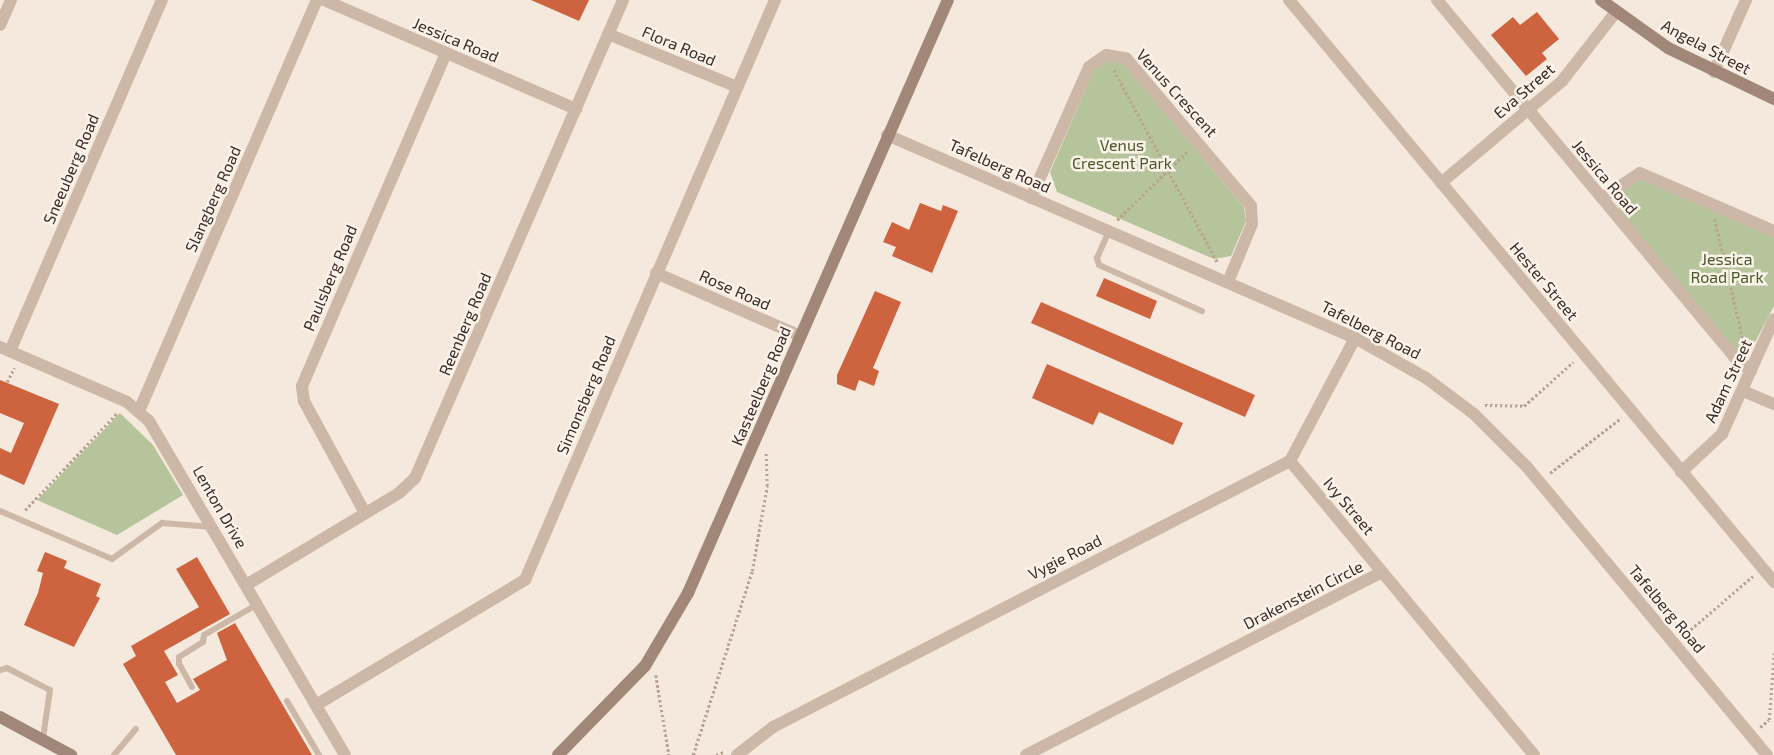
<!DOCTYPE html>
<html>
<head>
<meta charset="utf-8">
<style>
  body { margin:0 }
  #map { position:relative; width:1774px; height:755px; overflow:hidden; background:#f4e9dc; font-family:"Exo 2",sans-serif }
  div>[style] { position:absolute }
  .green>* { inset:0; background:#b6c49b }
  .building>* { inset:0; background:#ce6340 }
  .path>* { height:2.5px; margin-top:-1.25px; transform-origin:0; background:repeating-linear-gradient(90deg,#b9a291 0 2.5px,transparent 0 5px) }
  .lane>* { height:6px; margin:-3px; padding:0 3px; transform-origin:3px; border-radius:3px; background:#cdb8a7 }
  .street>* { height:12px; margin:-6px; padding:0 6px; transform-origin:6px; border-radius:6px; background:#cdb8a7 }
  .secondary>* { height:12px; margin:-6px; padding:0 6px; transform-origin:6px; border-radius:6px; background:#a18778 }
  span { translate:-50% -50%; white-space:nowrap; text-align:center; line-height:1.15; -webkit-text-stroke:5px #fbf3e9; paint-order:stroke }
  .street-label { font-size:16px; color:#392d28 }
  .park-label { font-size:16px; color:#48592a }
</style>
</head>
<body>
<div id="map">
  <div class="green">
    <i style="clip-path:polygon(1106px 61px,1123px 63px,1244px 207px,1246px 221px,1231px 256px,1214px 259px,1057px 192px,1050px 172px,1094px 70px)"></i>
    <i style="clip-path:polygon(1635px 180px,1643px 180px,1774px 237px,1774px 306px,1750px 352px,1736px 351px,1619px 210px,1618px 196px)"></i>
    <i style="clip-path:polygon(120px 413px,153px 445px,183px 495px,117px 535px,37px 500px)"></i>
  </div>
  <div class="building">
    <i style="clip-path:polygon(531px 0,589px 0,579px 21px)"></i>
    <i style="clip-path:polygon(1537px 12px,1559px 39px,1542px 53px,1547px 59px,1526px 76px,1491px 35px,1513px 17px,1520px 25px)"></i>
    <i style="clip-path:polygon(920px 203px,941px 211px,943px 205px,958px 211px,932px 273px,892px 256px,896px 247px,883px 242px,892px 222px,909px 230px)"></i>
    <i style="clip-path:polygon(1104px 278px,1157px 301px,1150px 319px,1096px 296px)"></i>
    <i style="clip-path:polygon(875px 291px,901px 302px,873px 368px,879px 371px,874px 386px,859px 380px,855px 391px,837px 384px,837px 375px)"></i>
    <i style="clip-path:polygon(1041px 302px,1255px 395px,1245px 417px,1031px 323px)"></i>
    <i style="clip-path:polygon(1047px 364px,1183px 423px,1173px 445px,1099px 412px,1093px 425px,1032px 398px)"></i>
    <i style="clip-path:polygon(0 380px,59px 404px,24px 485px,0 474px,0 448px,11px 453px,24px 423px,0 413px)"></i>
    <i style="clip-path:polygon(45px 552px,67px 561px,64px 568px,101px 584px,96px 596px,100px 598px,74px 647px,24px 625px,38px 593px,43px 573px,37px 571px)"></i>
    <i style="clip-path:polygon(197px 557px,230px 614px,164px 651px,178px 675px,165px 682px,177px 703px,200px 690px,193px 679px,227px 660px,217px 633px,235px 623px,312px 755px,176px 755px,123px 664px,136px 656px,131px 646px,199px 607px,176px 569px)"></i>
  </div>
  <div class="path">
    <i style="left:1114px;top:70px;width:219px;rotate:61.7deg"></i>
    <i style="left:1715px;top:219px;width:132px;rotate:76.9deg"></i>
    <i style="left:1117px;top:220px;width:99px;rotate:-44.2deg"></i>
    <i style="left:7px;top:382px;width:16px;rotate:-63deg"></i>
    <i style="left:1485px;top:405px;width:39px;rotate:1deg"></i>
    <i style="left:1524px;top:406px;width:66px;rotate:-41.9deg"></i>
    <i style="left:1550px;top:473px;width:90px;rotate:-37.8deg"></i>
    <i style="left:25px;top:510px;width:134px;rotate:-46.5deg"></i>
    <i style="left:1683px;top:636px;width:92px;rotate:-40.6deg"></i>
    <i style="left:656px;top:675px;width:81px;rotate:80.8deg"></i>
    <i style="left:1760px;top:727px;width:11px;rotate:-38deg"></i>
    <i style="left:1769px;top:720px;width:67px;rotate:-85.7deg"></i>
    <i style="left:693px;top:755px;width:193px;rotate:-72.2deg"></i>
    <i style="left:752px;top:571px;width:86px;rotate:-80deg"></i>
    <i style="left:767px;top:486px;width:33px;rotate:-92deg"></i>
    <i style="left:716px;top:755px;width:9px;rotate:-21deg"></i>
  </div>
  <div class="lane">
    <i style="left:1109px;top:231px;width:30px;rotate:114deg"></i>
    <i style="left:1097px;top:258px;width:7px;rotate:74deg"></i>
    <i style="left:1099px;top:265px;width:113px;rotate:24.1deg"></i>
    <i style="left:0;top:511px;width:122px;rotate:23.2deg"></i>
    <i style="left:112px;top:559px;width:62px;rotate:-35.8deg"></i>
    <i style="left:162px;top:523px;width:50px;rotate:4.6deg"></i>
    <i style="left:0;top:670px;width:7px;rotate:-16deg"></i>
    <i style="left:7px;top:668px;width:48px;rotate:27.1deg"></i>
    <i style="left:50px;top:690px;width:49px;rotate:98.3deg"></i>
    <i style="left:192px;top:687px;width:26px;rotate:-119deg"></i>
    <i style="left:179px;top:664px;width:7px;rotate:-90deg"></i>
    <i style="left:179px;top:657px;width:28px;rotate:-32deg"></i>
    <i style="left:203px;top:642px;width:7px;rotate:-82deg"></i>
    <i style="left:204px;top:635px;width:62px;rotate:-29.9deg"></i>
    <i style="left:287px;top:701px;width:63px;rotate:59.3deg"></i>
    <i style="left:114px;top:755px;width:34px;rotate:-50deg"></i>
  </div>
  <div class="street">
    <i style="left:324px;top:0;width:275px;rotate:23.4deg"></i>
    <i style="left:1289px;top:0;width:758px;rotate:50.19deg"></i>
    <i style="left:1437px;top:0;width:464px;rotate:50.2deg"></i>
    <i style="left:1734px;top:357px;width:22px;rotate:39deg"></i>
    <i style="left:0;top:25px;width:27px;rotate:-66deg"></i>
    <i style="left:608px;top:34px;width:139px;rotate:22.3deg"></i>
    <i style="left:1714px;top:72px;width:79px;rotate:-66deg"></i>
    <i style="left:887px;top:135px;width:510px;rotate:23.45deg"></i>
    <i style="left:1355px;top:338px;width:81px;rotate:29.4deg"></i>
    <i style="left:1426px;top:378px;width:60px;rotate:36.9deg"></i>
    <i style="left:1474px;top:414px;width:75px;rotate:45deg"></i>
    <i style="left:1527px;top:467px;width:375px;rotate:50.2deg"></i>
    <i style="left:1441px;top:183px;width:158px;rotate:-40.1deg"></i>
    <i style="left:1562px;top:81px;width:88px;rotate:-52deg"></i>
    <i style="left:1031px;top:198px;width:143px;rotate:-66.1deg"></i>
    <i style="left:1089px;top:67px;width:21px;rotate:-35deg"></i>
    <i style="left:1106px;top:55px;width:20px;rotate:9deg"></i>
    <i style="left:1126px;top:58px;width:194px;rotate:49.8deg"></i>
    <i style="left:1251px;top:206px;width:18px;rotate:87deg"></i>
    <i style="left:1252px;top:224px;width:63px;rotate:112.5deg"></i>
    <i style="left:1602px;top:198px;width:45px;rotate:-33.3deg"></i>
    <i style="left:1640px;top:173px;width:146px;rotate:23.4deg"></i>
    <i style="left:656px;top:273px;width:157px;rotate:23.6deg"></i>
    <i style="left:0;top:347px;width:138px;rotate:23.4deg"></i>
    <i style="left:127px;top:402px;width:29px;rotate:41deg"></i>
    <i style="left:149px;top:421px;width:387px;rotate:59.6deg"></i>
    <i style="left:10px;top:351px;width:382px;rotate:-66.6deg"></i>
    <i style="left:1743px;top:391px;width:34px;rotate:23deg"></i>
    <i style="left:139px;top:411px;width:448px;rotate:-66.6deg"></i>
    <i style="left:1290px;top:461px;width:382px;rotate:50.3deg"></i>
    <i style="left:1681px;top:472px;width:56px;rotate:-42.8deg"></i>
    <i style="left:1722px;top:434px;width:126px;rotate:-65.7deg"></i>
    <i style="left:365px;top:513px;width:128px;rotate:-118.6deg"></i>
    <i style="left:304px;top:401px;width:15px;rotate:-98deg"></i>
    <i style="left:302px;top:386px;width:363px;rotate:-66.6deg"></i>
    <i style="left:246px;top:585px;width:179px;rotate:-31deg"></i>
    <i style="left:399px;top:493px;width:22px;rotate:-43deg"></i>
    <i style="left:415px;top:478px;width:521px;rotate:-66.48deg"></i>
    <i style="left:316px;top:705px;width:244px;rotate:-30.9deg"></i>
    <i style="left:525px;top:580px;width:632px;rotate:-66.68deg"></i>
    <i style="left:737px;top:755px;width:46px;rotate:-37.9deg"></i>
    <i style="left:773px;top:727px;width:581px;rotate:-27.23deg"></i>
    <i style="left:1290px;top:461px;width:139px;rotate:-62.1deg"></i>
    <i style="left:1026px;top:755px;width:400px;rotate:-27.2deg"></i>
  </div>
  <div class="secondary">
    <i style="left:1601px;top:0;width:82px;rotate:35.6deg"></i>
    <i style="left:1668px;top:48px;width:118px;rotate:25.7deg"></i>
    <i style="left:0;top:717px;width:81px;rotate:28.2deg"></i>
    <i style="left:558px;top:755px;width:124px;rotate:-45.7deg"></i>
    <i style="left:645px;top:666px;width:85px;rotate:-59.5deg"></i>
    <i style="left:688px;top:593px;width:647px;rotate:-66.33deg"></i>
  </div>
  <div class="street-label">
    <span style="left:456px;top:40px;rotate:23deg">Jessica Road</span>
    <span style="left:679px;top:46px;rotate:23deg">Flora Road</span>
    <span style="left:1706px;top:47px;rotate:28deg">Angela Street</span>
    <span style="left:1524px;top:91px;rotate:-41deg">Eva Street</span>
    <span style="left:1177px;top:93px;rotate:48deg">Venus Crescent</span>
    <span style="left:1000px;top:166px;rotate:24deg">Tafelberg Road</span>
    <span style="left:71px;top:169px;rotate:-67deg">Sneeuberg Road</span>
    <span style="left:1605px;top:177px;rotate:50deg">Jessica Road</span>
    <span style="left:213px;top:199px;rotate:-66deg">Slangberg Road</span>
    <span style="left:330px;top:278px;rotate:-67deg">Paulsberg Road</span>
    <span style="left:1544px;top:281px;rotate:50deg">Hester Street</span>
    <span style="left:735px;top:290px;rotate:24deg">Rose Road</span>
    <span style="left:465px;top:324px;rotate:-67deg">Reenberg Road</span>
    <span style="left:1371px;top:330px;rotate:27deg">Tafelberg Road</span>
    <span style="left:1728px;top:381px;rotate:-65deg">Adam Street</span>
    <span style="left:761px;top:386px;rotate:-67deg">Kasteelberg Road</span>
    <span style="left:586px;top:395px;rotate:-67deg">Simonsberg Road</span>
    <span style="left:1349px;top:506px;rotate:50deg">Ivy Street</span>
    <span style="left:220px;top:507px;rotate:60deg">Lenton Drive</span>
    <span style="left:1065px;top:557px;rotate:-27deg">Vygie Road</span>
    <span style="left:1303px;top:595px;rotate:-27deg">Drakenstein Circle</span>
    <span style="left:1667px;top:609px;rotate:50deg">Tafelberg Road</span>
  </div>
  <div class="park-label">
    <span style="left:1122px;top:154px">Venus<br>Crescent Park</span>
    <span style="left:1727px;top:268px">Jessica<br>Road Park</span>
  </div>
</div>
</body>
</html>
